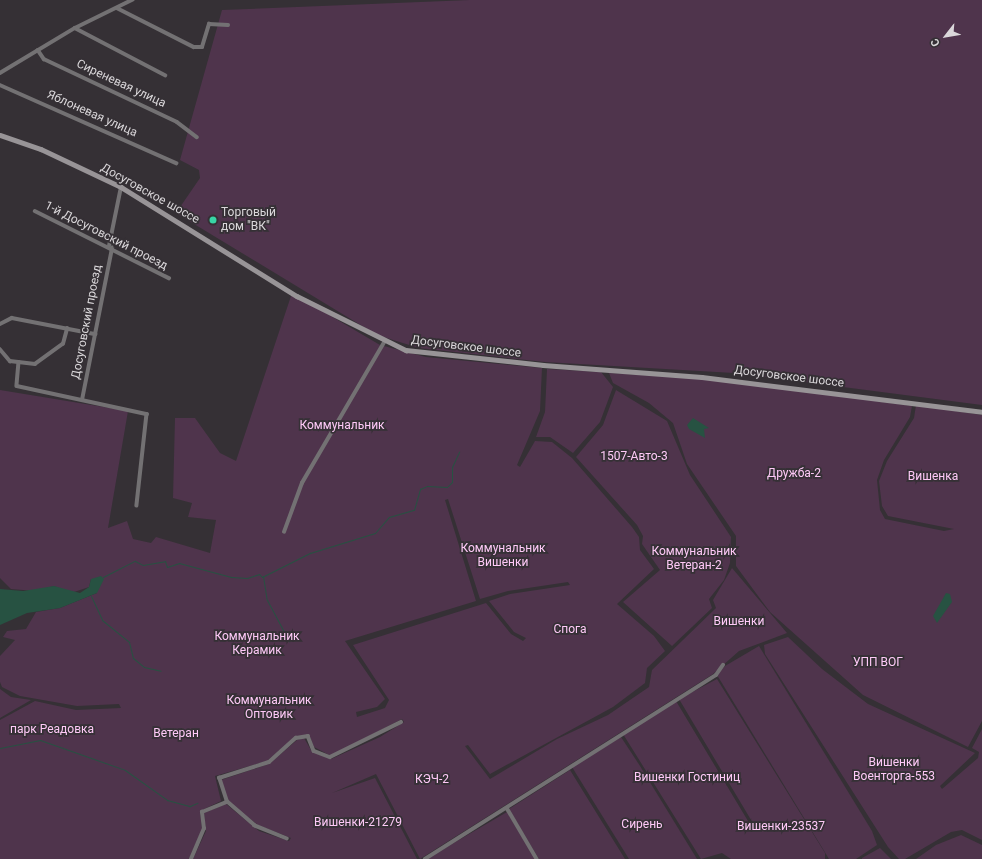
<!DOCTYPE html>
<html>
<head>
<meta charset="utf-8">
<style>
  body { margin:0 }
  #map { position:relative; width:982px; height:859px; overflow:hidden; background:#353035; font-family:Roboto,sans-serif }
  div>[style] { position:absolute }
  .green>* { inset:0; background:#4f344c }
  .water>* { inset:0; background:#275242 }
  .stream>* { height:1px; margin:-0.5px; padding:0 0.5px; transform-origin:0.5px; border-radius:0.5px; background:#275242 }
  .street>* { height:3.5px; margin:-1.75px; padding:0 1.75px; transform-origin:1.75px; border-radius:1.75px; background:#737173 }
  .secondary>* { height:4.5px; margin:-2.25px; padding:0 2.25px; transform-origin:2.25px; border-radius:2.25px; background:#989497 }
  .dots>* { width:11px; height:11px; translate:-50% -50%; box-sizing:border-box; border:2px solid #353035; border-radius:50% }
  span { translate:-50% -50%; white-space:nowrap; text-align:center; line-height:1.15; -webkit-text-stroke:3.5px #353035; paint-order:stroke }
  .street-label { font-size:12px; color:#dad7da }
  .poi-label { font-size:12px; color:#dad7da }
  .left { translate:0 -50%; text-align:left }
  .park-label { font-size:12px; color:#fec9f7 }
  .north { position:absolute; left:926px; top:16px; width:40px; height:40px; -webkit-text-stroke:3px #353035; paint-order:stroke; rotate:239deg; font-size:11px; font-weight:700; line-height:16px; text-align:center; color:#dad7da }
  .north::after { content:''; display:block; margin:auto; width:14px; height:18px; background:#dad7da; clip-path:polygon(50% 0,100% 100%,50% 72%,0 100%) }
</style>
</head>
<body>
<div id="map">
  <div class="green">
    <i style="clip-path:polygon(470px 0,982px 0,982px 405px,734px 373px,545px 362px,419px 348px,377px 335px,176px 213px,200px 178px,199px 170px,180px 160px,222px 10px)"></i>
    <i style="clip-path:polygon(evenodd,292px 293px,380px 345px,426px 357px,542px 368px,540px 411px,517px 465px,520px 467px,535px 441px,552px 442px,572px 458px,632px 527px,639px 537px,640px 550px,654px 569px,617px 604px,654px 636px,665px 651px,647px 668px,645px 683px,613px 707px,490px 774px,468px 745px,465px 746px,490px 779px,557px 739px,608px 715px,649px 687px,652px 670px,716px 608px,713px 600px,732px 568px,787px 633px,739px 651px,713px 674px,420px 859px,376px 774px,332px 793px,375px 778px,417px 859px,193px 859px,206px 831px,204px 813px,226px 804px,259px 831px,289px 841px,291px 838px,258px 825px,240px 811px,228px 800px,221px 780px,269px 764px,297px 740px,304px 738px,311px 750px,331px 759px,380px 737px,404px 722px,402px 719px,331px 756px,314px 747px,309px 735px,296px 736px,267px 761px,215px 776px,221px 801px,200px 811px,202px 829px,189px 859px,0 859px,0 720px,35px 701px,76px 710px,121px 708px,119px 704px,77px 706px,20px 696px,2px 687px,0 682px,0 656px,15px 640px,3px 637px,7px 631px,26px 629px,36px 612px,60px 608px,97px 593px,91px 579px,89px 587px,71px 593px,54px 586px,35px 591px,11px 589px,0 578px,0 390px,128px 411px,108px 528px,127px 521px,133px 539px,151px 543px,156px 537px,210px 553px,216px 520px,188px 517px,192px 503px,173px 498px,175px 418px,195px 418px,220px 453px,236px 461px,292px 293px,448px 499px,480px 599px,508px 591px,568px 582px,570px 585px,510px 594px,489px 601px,514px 632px,526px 638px,523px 641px,511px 634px,486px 603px,353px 645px,389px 700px,385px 708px,357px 717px,356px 712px,377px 707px,385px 699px,345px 641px,476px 601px,445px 500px,448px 499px)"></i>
    <i style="clip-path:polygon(547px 369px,601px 372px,613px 387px,600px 422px,573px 453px,550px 437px,536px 437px,545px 412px)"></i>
    <i style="clip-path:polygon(609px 373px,724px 380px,912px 406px,910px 417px,884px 460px,877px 480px,880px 510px,885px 519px,944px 531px,954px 529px,888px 516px,882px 506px,879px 481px,887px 461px,914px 418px,916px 405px,982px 415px,982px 721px,968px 747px,863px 695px,770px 612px,736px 566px,736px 536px,687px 464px,673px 423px,649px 403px,613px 383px)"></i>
    <i style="clip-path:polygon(616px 390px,667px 421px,690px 475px,731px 537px,730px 563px,724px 580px,709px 599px,712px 608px,672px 646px,623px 602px,660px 570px,642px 544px,643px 536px,637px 525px,576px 457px,603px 425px)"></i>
    <i style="clip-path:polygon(788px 637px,822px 669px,868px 704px,975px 753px,940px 786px,942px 789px,978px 758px,979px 752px,972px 748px,982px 729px,982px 840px,962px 830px,951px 832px,905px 859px,899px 859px,888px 847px,765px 654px,764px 645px)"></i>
    <i style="clip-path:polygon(759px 646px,872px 831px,877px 845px,856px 859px,829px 859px,717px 675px,725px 666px)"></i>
    <i style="clip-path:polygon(717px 679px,825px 853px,825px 859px,731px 859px,722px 853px,701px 859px,623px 734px,676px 701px,754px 831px,757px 830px,679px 699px)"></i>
    <i style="clip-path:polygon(0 689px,11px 697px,31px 700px,0 718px)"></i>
    <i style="clip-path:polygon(621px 737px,640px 766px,697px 859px,629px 859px,572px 767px)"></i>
    <i style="clip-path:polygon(570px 770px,586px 796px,625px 859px,539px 859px,509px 809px)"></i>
    <i style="clip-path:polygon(507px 812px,535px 859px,428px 859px,452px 844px)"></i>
    <i style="clip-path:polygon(961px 835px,982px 845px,982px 859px,916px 859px,936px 845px)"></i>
    <i style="clip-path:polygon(880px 848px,891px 859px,862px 859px,862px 858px)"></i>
  </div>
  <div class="water">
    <i style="clip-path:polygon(693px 418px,709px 428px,704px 429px,705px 438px,689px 429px,687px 425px)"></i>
    <i style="clip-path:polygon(101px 576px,104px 579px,97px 593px,60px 608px,27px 613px,0 625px,0 589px,23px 591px,54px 586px,80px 593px,89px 587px,91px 579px)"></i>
    <i style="clip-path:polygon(946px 593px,950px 594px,952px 602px,937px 623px,933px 616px)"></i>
  </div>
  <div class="stream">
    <i style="left:263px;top:576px;width:24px;rotate:81deg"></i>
    <i style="left:267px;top:600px;width:47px;rotate:61.8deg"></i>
    <i style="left:103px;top:577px;width:36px;rotate:-27deg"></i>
    <i style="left:135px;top:561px;width:9px;rotate:27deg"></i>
    <i style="left:143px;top:565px;width:22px;rotate:-10deg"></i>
    <i style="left:165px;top:561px;width:6px;rotate:72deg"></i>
    <i style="left:167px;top:567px;width:13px;rotate:-18deg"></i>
    <i style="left:179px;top:563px;width:54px;rotate:15.1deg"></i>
    <i style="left:231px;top:577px;width:16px;rotate:4deg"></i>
    <i style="left:247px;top:578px;width:13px;rotate:-18deg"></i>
    <i style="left:259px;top:574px;width:4px;rotate:45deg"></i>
    <i style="left:262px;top:577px;width:54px;rotate:-26.6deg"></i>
    <i style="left:310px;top:553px;width:68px;rotate:-17.1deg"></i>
    <i style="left:375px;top:533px;width:21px;rotate:-49deg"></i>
    <i style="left:389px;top:517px;width:26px;rotate:-16deg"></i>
    <i style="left:414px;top:510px;width:22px;rotate:-74deg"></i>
    <i style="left:420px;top:489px;width:8px;rotate:-23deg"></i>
    <i style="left:427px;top:486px;width:20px;rotate:3deg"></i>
    <i style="left:447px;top:487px;width:7px;rotate:-45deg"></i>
    <i style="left:452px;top:482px;width:15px;rotate:-90deg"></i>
    <i style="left:452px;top:467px;width:17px;rotate:-65deg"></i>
    <i style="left:91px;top:596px;width:26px;rotate:65deg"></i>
    <i style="left:102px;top:620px;width:35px;rotate:39deg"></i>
    <i style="left:129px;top:642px;width:16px;rotate:76deg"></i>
    <i style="left:133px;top:658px;width:14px;rotate:39deg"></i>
    <i style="left:144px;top:667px;width:17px;rotate:13deg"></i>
    <i style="left:0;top:748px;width:41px;rotate:-11.3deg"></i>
    <i style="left:40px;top:740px;width:90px;rotate:19.4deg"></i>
    <i style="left:125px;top:770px;width:52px;rotate:35.5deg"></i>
    <i style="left:167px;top:800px;width:24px;rotate:15deg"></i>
    <i style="left:190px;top:806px;width:8px;rotate:-23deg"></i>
  </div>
  <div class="street">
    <i style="left:117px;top:8px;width:86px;rotate:26.9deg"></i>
    <i style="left:194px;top:47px;width:8px"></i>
    <i style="left:202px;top:47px;width:24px;rotate:-73deg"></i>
    <i style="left:209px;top:24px;width:19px;rotate:3deg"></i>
    <i style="left:75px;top:28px;width:102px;rotate:27.6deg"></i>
    <i style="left:38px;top:50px;width:11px;rotate:56deg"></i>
    <i style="left:44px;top:59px;width:147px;rotate:25.3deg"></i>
    <i style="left:177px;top:122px;width:25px;rotate:37deg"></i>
    <i style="left:0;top:73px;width:87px;rotate:-31deg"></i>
    <i style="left:75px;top:28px;width:64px;rotate:-26.2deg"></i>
    <i style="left:0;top:85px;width:193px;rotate:23.9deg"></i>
    <i style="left:35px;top:211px;width:150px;rotate:26.6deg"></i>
    <i style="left:109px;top:246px;width:60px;rotate:-78.5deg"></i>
    <i style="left:0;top:324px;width:13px;rotate:-27deg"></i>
    <i style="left:12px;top:318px;width:85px;rotate:10.9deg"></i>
    <i style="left:0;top:349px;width:16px;rotate:50deg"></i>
    <i style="left:10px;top:361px;width:25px;rotate:7deg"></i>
    <i style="left:35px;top:364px;width:34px;rotate:-36deg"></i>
    <i style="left:63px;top:344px;width:16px;rotate:-75deg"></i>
    <i style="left:19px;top:362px;width:24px;rotate:95deg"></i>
    <i style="left:17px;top:386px;width:133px;rotate:12.2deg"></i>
    <i style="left:147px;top:414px;width:92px;rotate:96.3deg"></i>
    <i style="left:82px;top:400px;width:155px;rotate:-78.8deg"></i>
    <i style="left:284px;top:532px;width:52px;rotate:-69.8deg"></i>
    <i style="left:302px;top:483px;width:164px;rotate:-59.7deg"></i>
    <i style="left:507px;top:808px;width:59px;rotate:59.5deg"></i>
    <i style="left:287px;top:839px;width:35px;rotate:-158deg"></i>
    <i style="left:255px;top:826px;width:37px;rotate:-139deg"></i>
    <i style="left:227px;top:802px;width:25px;rotate:-108deg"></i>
    <i style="left:219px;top:778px;width:52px;rotate:-17.7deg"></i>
    <i style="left:269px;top:762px;width:36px;rotate:-42deg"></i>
    <i style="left:296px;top:738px;width:12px;rotate:-9deg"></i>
    <i style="left:308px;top:736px;width:16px;rotate:68deg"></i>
    <i style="left:314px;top:751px;width:17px;rotate:21deg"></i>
    <i style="left:330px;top:757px;width:79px;rotate:-26.2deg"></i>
    <i style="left:191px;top:859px;width:33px;rotate:-67deg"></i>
    <i style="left:204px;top:829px;width:17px;rotate:-97deg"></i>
    <i style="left:202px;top:812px;width:27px;rotate:-22deg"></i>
    <i style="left:425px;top:859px;width:344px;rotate:-32.3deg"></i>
    <i style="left:716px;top:675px;width:12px;rotate:-55deg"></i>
  </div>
  <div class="secondary">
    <i style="left:0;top:135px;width:43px;rotate:18.9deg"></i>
    <i style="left:41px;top:149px;width:89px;rotate:25.4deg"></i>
    <i style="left:121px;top:187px;width:207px;rotate:31.8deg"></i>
    <i style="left:297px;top:296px;width:122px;rotate:26.4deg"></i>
    <i style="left:406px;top:350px;width:138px;rotate:6.2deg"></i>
    <i style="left:543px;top:365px;width:159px;rotate:4.3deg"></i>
    <i style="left:702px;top:377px;width:282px;rotate:7.1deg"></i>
  </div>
  <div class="dots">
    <i style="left:213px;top:220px;background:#38d4a6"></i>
  </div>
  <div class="street-label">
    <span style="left:121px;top:84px;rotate:25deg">Сиреневая улица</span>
    <span style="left:92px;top:114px;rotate:24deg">Яблоневая улица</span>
    <span style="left:150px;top:194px;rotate:29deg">Досуговское шоссе</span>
    <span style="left:106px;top:236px;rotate:27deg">1-й Досуговский проезд</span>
    <span style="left:87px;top:322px;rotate:-79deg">Досуговский проезд</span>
    <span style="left:466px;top:347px;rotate:7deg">Досуговское шоссе</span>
    <span style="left:789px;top:377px;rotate:7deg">Досуговское шоссе</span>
  </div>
  <div class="poi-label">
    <span class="left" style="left:221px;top:220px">Торговый<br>дом "ВК"</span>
  </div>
  <div class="park-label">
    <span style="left:342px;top:426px">Коммунальник</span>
    <span style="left:634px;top:457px">1507-Авто-3</span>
    <span style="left:794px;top:474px">Дружба-2</span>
    <span style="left:933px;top:477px">Вишенка</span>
    <span style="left:503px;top:556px">Коммунальник<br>Вишенки</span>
    <span style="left:694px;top:559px">Коммунальник<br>Ветеран-2</span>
    <span style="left:739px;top:622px">Вишенки</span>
    <span style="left:570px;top:630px">Спога</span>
    <span style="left:257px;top:644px">Коммунальник<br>Керамик</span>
    <span style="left:878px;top:663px">УПП ВОГ</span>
    <span style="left:269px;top:708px">Коммунальник<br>Оптовик</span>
    <span style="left:52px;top:730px">парк Реадовка</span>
    <span style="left:176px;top:734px">Ветеран</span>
    <span style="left:894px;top:770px">Вишенки<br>Военторга-553</span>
    <span style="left:687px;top:778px">Вишенки Гостиниц</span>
    <span style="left:432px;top:780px">КЭЧ-2</span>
    <span style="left:358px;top:823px">Вишенки-21279</span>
    <span style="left:642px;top:825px">Сирень</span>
    <span style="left:781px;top:827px">Вишенки-23537</span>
  </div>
  <div class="north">С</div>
</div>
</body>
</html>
